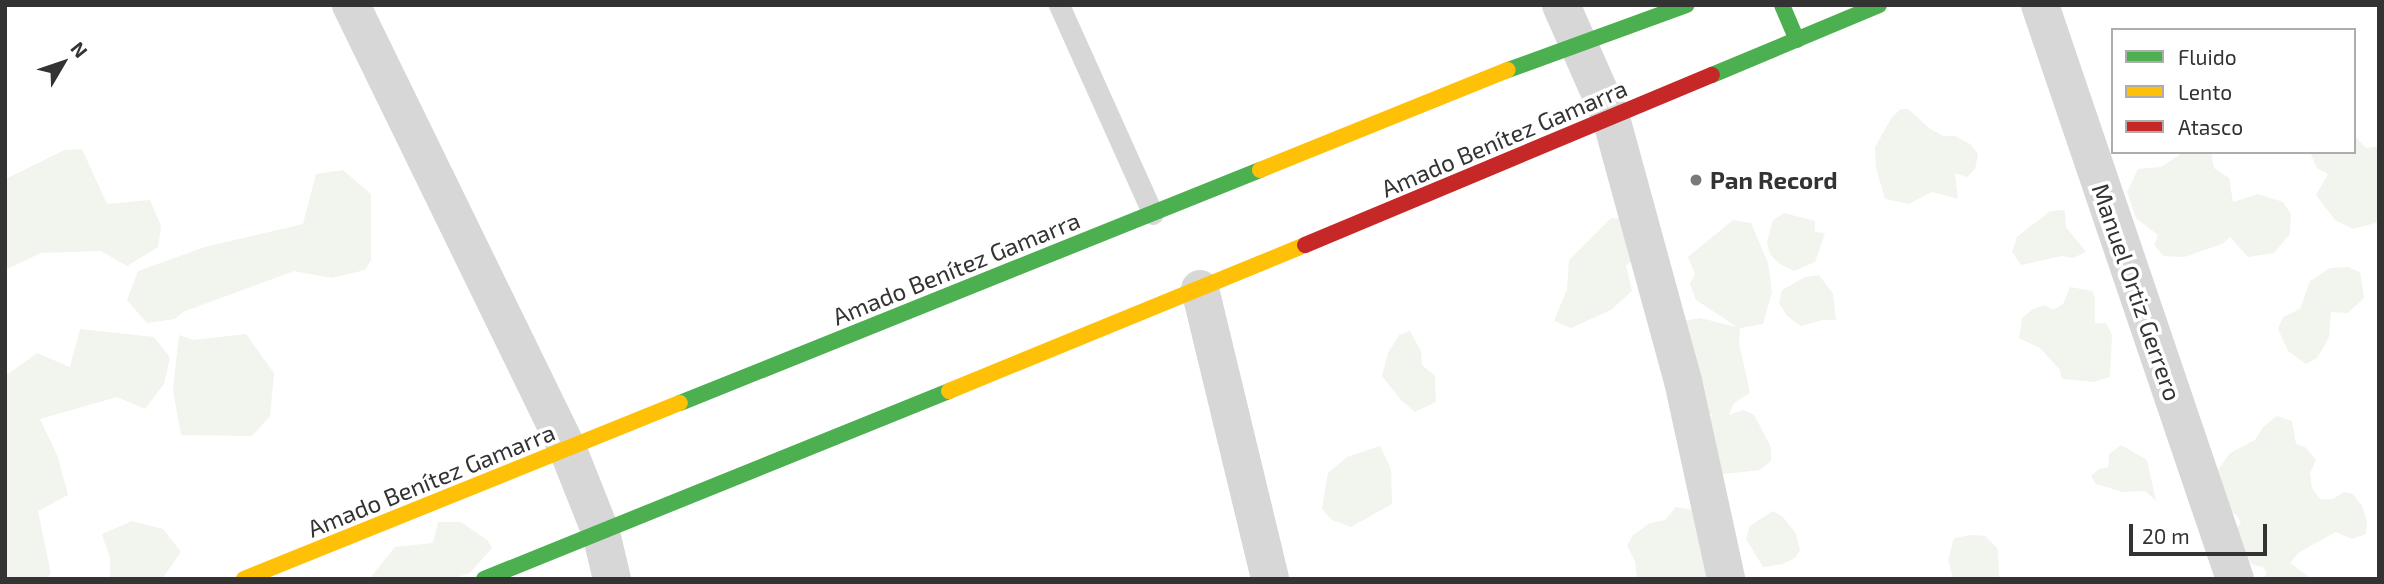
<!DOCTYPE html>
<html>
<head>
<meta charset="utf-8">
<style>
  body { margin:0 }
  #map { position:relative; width:2384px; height:584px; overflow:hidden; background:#fff; font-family:"Exo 2",sans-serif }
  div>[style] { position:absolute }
  .green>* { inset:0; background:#f1f5ed }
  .lane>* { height:21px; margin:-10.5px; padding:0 10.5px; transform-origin:10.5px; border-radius:10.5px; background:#d7d7d7 }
  .street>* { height:38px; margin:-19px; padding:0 19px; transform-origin:19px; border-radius:19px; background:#d7d7d7 }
  .fast>* { height:16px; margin:-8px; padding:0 8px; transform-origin:8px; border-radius:8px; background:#4caf50 }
  .slow>* { height:16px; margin:-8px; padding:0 8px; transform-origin:8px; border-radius:8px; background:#ffc107 }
  .jam>* { height:16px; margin:-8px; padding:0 8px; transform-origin:8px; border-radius:8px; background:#c62828 }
  .dots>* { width:19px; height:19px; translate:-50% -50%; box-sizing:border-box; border:4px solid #fff; border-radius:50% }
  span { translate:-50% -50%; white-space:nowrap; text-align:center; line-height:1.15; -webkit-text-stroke:7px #fff; paint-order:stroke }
  .street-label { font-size:24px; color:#333 }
  .poi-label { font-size:24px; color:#333; font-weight:700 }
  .left { translate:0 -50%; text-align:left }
  .frame { position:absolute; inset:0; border:7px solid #333; pointer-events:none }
  .legend { position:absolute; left:2111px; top:28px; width:245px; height:126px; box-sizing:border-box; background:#fff; border:2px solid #adadad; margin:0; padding:9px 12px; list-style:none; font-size:21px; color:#333 }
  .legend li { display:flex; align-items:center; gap:14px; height:35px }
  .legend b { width:35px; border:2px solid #adadad }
  .north { position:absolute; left:28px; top:28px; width:70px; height:70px; -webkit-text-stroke:5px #fff; paint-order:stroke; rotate:51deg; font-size:19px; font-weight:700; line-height:28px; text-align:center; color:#333 }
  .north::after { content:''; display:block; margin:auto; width:24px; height:32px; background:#333; clip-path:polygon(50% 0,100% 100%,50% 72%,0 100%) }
  .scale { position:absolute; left:2129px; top:524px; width:138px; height:32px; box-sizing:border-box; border:4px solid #333; border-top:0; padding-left:9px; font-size:21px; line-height:24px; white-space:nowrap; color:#333; -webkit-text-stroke:5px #fff; paint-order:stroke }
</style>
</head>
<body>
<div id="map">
  <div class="green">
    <i style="clip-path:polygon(1901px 109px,1908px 109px,1929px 128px,1943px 136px,1955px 136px,1970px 144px,1978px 154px,1975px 169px,1967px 177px,1955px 173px,1958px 199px,1932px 192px,1909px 204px,1885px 199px,1876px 168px,1875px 147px,1892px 117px)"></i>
    <i style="clip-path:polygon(2354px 135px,2366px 148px,2379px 146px,2379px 222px,2353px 229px,2335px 220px,2316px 195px,2328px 174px,2317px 168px,2310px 152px,2354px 152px)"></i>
    <i style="clip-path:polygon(82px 149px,107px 204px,150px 200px,161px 226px,158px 247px,127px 266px,101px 251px,41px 253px,5px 270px,5px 179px,65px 150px)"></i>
    <i style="clip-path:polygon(2184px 152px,2211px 152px,2214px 168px,2229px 178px,2233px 202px,2258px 194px,2283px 202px,2291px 214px,2290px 234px,2274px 253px,2248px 257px,2230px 237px,2222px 244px,2184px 257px,2163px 256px,2154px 245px,2158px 235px,2136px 218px,2127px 192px,2138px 169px,2161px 167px)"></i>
    <i style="clip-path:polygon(343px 170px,371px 194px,371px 260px,365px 270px,331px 278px,294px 271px,183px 312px,175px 319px,147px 323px,127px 300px,138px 271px,205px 247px,303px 224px,316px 174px)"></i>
    <i style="clip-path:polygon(2065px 210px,2066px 227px,2086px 252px,2073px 258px,2062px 256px,2021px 265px,2012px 252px,2017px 237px,2050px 211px)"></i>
    <i style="clip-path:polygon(1784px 213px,1815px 221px,1815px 232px,1825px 233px,1815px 262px,1794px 271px,1778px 263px,1770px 254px,1767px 243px,1773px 220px)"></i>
    <i style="clip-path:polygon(1611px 218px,1647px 222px,1663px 247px,1626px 265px,1632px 291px,1611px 310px,1571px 328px,1554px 321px,1567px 289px,1569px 260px)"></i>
    <i style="clip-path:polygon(1733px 220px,1751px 223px,1768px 263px,1772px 292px,1763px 324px,1740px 328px,1739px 343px,1750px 393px,1734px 403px,1729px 415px,1743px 410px,1754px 415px,1771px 447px,1771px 461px,1760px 470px,1715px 475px,1703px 422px,1713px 415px,1706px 414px,1678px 322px,1700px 318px,1737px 327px,1696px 300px,1690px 284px,1695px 274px,1688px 257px)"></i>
    <i style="clip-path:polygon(2348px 267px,2360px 272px,2364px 298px,2348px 313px,2331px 312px,2329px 337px,2322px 350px,2317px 358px,2306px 364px,2288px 351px,2278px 329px,2283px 317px,2300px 309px,2310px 281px,2330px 268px)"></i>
    <i style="clip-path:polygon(1819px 275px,1833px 294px,1836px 320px,1823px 320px,1801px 326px,1787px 316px,1779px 303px,1782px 290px,1805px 277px)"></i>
    <i style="clip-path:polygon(2070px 287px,2092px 291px,2095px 298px,2095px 323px,2106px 323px,2112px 335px,2110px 377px,2094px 382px,2062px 379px,2060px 370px,2040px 348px,2019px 338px,2022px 318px,2033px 309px,2045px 305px,2053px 310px,2063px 304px)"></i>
    <i style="clip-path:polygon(80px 329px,154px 337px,170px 357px,164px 384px,145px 409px,117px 397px,40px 419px,58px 457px,68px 495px,38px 511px,51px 574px,44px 579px,5px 579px,5px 372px,8px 374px,37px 353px,70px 367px)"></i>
    <i style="clip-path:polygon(1410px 331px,1421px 351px,1422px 365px,1435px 376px,1436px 402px,1415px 412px,1401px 400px,1382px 376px,1388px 353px,1399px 335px)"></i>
    <i style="clip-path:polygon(246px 334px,274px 373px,270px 416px,252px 436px,181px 435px,173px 390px,179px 335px,193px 340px)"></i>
    <i style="clip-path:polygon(2277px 416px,2292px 421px,2296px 444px,2305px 447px,2316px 460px,2310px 473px,2312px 488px,2320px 499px,2333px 499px,2344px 492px,2353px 494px,2362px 506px,2367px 522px,2366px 534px,2352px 539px,2336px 532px,2298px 553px,2290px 563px,2312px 579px,2263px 579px,2267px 573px,2263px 567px,2253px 565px,2239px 552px,2233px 533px,2241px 523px,2237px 516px,2225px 507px,2215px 474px,2230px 453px,2255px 440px,2263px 427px)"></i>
    <i style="clip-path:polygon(2121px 445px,2147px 460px,2156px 501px,2145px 491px,2123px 492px,2096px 484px,2091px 476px,2099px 469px,2108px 467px,2109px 454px)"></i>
    <i style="clip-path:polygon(1380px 446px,1391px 469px,1392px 504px,1351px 527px,1332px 520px,1322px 509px,1328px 473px,1347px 457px)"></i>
    <i style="clip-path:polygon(1676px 507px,1700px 511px,1718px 579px,1637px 579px,1635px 561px,1627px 546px,1633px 535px,1650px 523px,1665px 520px)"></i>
    <i style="clip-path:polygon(1773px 511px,1783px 517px,1796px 534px,1800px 550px,1795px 558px,1783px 564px,1763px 567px,1746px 539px,1750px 526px)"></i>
    <i style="clip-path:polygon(132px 521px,163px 529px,181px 552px,162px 579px,110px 579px,110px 559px,102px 534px)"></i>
    <i style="clip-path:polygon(438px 522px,461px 522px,487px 540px,492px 548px,470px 573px,451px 579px,369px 579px,395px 547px,433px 543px)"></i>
    <i style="clip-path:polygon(1972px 535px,1985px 536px,1998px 549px,1999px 579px,1953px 579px,1948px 560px,1954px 538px)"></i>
  </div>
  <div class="lane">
    <i style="left:1059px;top:5px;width:229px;rotate:65.8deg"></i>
  </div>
  <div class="street">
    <i style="left:351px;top:5px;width:495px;rotate:64deg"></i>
    <i style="left:568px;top:450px;width:89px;rotate:68.3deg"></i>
    <i style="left:601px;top:533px;width:47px;rotate:76.6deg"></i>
    <i style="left:1561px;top:5px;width:124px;rotate:66.1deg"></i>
    <i style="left:1611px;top:118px;width:273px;rotate:74.7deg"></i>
    <i style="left:1683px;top:381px;width:203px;rotate:77.7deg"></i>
    <i style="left:2040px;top:5px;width:606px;rotate:71.24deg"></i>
    <i style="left:1200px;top:289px;width:298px;rotate:76.4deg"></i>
  </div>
  <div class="fast">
    <i style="left:1782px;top:5px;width:38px;rotate:67deg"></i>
    <i style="left:1508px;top:70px;width:190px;rotate:-20deg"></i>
    <i style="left:1712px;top:75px;width:181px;rotate:-22.7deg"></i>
    <i style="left:680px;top:403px;width:625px;rotate:-21.89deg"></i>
    <i style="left:484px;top:579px;width:502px;rotate:-22.01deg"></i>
  </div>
  <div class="slow">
    <i style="left:1260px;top:170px;width:267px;rotate:-22deg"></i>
    <i style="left:949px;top:391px;width:385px;rotate:-22.3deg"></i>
    <i style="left:244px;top:579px;width:470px;rotate:-22deg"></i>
  </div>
  <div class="jam">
    <i style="left:1305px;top:245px;width:441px;rotate:-22.7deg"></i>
  </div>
  <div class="dots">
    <i style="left:1696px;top:180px;background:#7a7a7a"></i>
  </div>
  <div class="street-label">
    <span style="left:1504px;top:138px;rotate:-23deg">Amado Benítez Gamarra</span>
    <span style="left:956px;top:268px;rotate:-22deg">Amado Benítez Gamarra</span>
    <span style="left:2137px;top:292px;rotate:71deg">Manuel Ortiz Gerrero</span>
    <span style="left:431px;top:480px;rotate:-22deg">Amado Benítez Gamarra</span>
  </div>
  <div class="poi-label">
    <span class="left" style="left:1710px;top:180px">Pan Record</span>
  </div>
  <div class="frame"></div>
  <ul class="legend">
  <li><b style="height:9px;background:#4caf50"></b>Fluido</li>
  <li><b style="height:9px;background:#ffc107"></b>Lento</li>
  <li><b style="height:9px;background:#c62828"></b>Atasco</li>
  </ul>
  <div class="north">N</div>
  <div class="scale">20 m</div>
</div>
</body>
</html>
